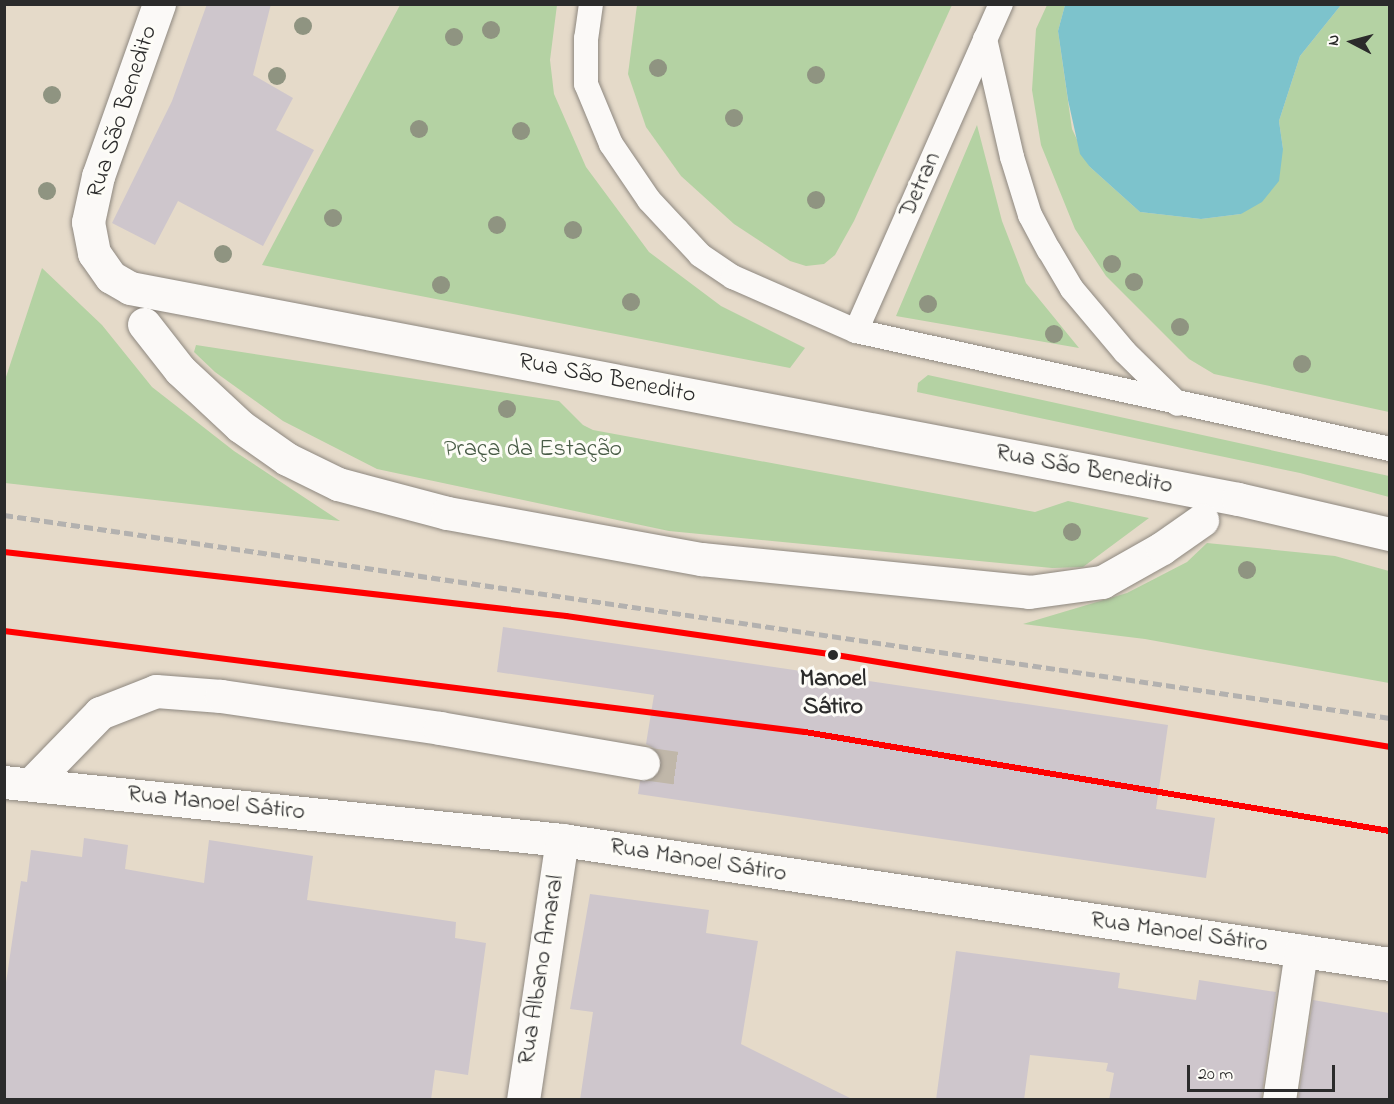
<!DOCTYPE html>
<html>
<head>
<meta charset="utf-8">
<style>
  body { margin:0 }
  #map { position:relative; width:1394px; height:1104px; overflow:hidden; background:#e5dac9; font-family:"Indie Flower",sans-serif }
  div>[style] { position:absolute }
  .green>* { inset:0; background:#b4d2a3 }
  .water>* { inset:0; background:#7dc3cc }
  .building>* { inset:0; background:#cec6cc }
  .street-tunnel>* { height:33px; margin-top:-16.5px; transform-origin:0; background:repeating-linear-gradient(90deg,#c0b7a9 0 33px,transparent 0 49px) }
  .roads { filter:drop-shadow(0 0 2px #8e8880) drop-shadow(0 0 2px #8e8880) }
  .lane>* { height:24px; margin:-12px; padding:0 12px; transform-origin:12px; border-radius:12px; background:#fbf9f7 }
  .street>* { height:33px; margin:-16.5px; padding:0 16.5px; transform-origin:16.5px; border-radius:16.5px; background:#fbf9f7 }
  .rail>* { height:4.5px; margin-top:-2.25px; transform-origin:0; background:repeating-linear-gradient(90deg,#b3b1af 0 9px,transparent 0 13.5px) }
  .metro-1>* { height:6px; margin:-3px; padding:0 3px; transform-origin:3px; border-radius:3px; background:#f00 }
  .trees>* { width:18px; height:18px; margin:-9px; border-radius:50%; background:#8f9481 }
  .dots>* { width:16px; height:16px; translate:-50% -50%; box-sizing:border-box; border:3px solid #fdfcf7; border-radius:50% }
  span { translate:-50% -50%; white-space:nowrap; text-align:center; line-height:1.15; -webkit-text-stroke:6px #fdfcf7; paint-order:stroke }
  .street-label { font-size:24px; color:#2b2b2b }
  .park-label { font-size:24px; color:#485b46 }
  .stop-label { font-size:24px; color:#2b2b2b; font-weight:700 }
  .frame { position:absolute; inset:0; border:6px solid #2b2b2b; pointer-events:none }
  .north { position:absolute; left:1322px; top:12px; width:60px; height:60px; -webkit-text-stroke:4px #fdfcf7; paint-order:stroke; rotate:276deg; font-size:16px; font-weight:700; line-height:24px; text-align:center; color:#2b2b2b }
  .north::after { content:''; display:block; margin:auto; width:21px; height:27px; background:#2b2b2b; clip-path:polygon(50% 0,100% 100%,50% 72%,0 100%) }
  .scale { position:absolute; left:1187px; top:1065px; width:148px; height:27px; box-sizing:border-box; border:3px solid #2b2b2b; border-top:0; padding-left:8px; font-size:18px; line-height:21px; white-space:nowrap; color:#2b2b2b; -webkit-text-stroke:4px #fdfcf7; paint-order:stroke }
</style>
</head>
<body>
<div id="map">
  <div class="green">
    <i style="clip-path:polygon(400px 5px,557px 5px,550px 60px,554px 94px,586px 167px,649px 252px,721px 306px,805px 348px,790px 368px,262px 265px)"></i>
    <i style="clip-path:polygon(637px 5px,952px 5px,854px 221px,835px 255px,824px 264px,806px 266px,790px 261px,734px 224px,681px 176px,646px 127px,628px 74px)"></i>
    <i style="clip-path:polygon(1047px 5px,1065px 5px,1058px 31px,1072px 129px,1090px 167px,1140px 212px,1201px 219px,1241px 214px,1283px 149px,1279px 121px,1300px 56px,1341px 5px,1389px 5px,1389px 412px,1214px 374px,1189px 359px,1106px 276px,1075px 229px,1041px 145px,1032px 90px,1036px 29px)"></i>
    <i style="clip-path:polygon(977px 125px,1002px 221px,1026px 283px,1079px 348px,896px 316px)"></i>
    <i style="clip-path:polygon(42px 268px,102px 325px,152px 387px,234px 451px,340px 521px,5px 483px,5px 380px)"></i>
    <i style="clip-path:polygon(196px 345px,559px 401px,583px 425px,593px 430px,1035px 512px,1068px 501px,1149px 518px,1083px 567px,1052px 568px,669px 531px,377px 469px,283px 421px,215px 372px,194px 352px)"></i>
    <i style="clip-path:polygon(928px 375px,1389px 476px,1389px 497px,1300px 473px,917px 392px,918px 383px)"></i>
    <i style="clip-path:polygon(1207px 543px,1335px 556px,1389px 571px,1389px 683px,1145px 639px,1023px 624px,1127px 593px,1187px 562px)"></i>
  </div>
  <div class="water">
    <i style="clip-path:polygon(1065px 5px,1341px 5px,1300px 56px,1279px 121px,1283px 149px,1279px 181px,1262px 202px,1241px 214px,1201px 219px,1140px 212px,1090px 167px,1080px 154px,1068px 100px,1058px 31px)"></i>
  </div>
  <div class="building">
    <i style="clip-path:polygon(207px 4px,271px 4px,253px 75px,293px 98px,276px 130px,314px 150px,263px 246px,178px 201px,155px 245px,112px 223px,172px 101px)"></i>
    <i style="clip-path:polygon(503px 627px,1168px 725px,1156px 809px,1215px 818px,1206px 878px,638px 794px,640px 781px,657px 775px,662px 766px,655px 749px,646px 744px,654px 695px,497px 672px)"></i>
    <i style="clip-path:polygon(84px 838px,128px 845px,125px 869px,204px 883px,209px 840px,313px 856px,307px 900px,456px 922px,455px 938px,486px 943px,468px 1075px,435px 1070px,431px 1100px,4px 1100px,4px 996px,21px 881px,27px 882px,31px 850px,82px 857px)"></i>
    <i style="clip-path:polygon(590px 894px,709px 910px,706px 933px,758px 941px,741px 1044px,854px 1100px,580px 1100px,593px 1012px,570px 1009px)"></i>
    <i style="clip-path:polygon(956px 951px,1120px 973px,1118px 988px,1196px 1000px,1199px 980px,1276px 992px,1261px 1100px,1109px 1100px,1114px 1073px,1106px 1071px,1108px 1063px,1030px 1055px,1024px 1100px,936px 1100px)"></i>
    <i style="clip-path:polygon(1313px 1000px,1389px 1013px,1389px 1100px,1298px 1100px)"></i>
  </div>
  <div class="street-tunnel">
    <i style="left:643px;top:763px;width:36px;rotate:8deg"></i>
  </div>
  <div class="roads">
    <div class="lane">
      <i style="left:591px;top:4px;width:34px;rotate:98deg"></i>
      <i style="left:586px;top:38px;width:46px;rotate:90deg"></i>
      <i style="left:586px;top:84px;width:65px;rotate:67.4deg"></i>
      <i style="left:611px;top:144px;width:68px;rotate:55.8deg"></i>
      <i style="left:649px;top:200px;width:41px;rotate:47deg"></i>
      <i style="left:677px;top:230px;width:34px;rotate:47deg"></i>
      <i style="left:700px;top:255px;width:40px;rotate:34deg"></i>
      <i style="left:733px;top:277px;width:134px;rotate:23.7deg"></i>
      <i style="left:856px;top:331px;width:547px;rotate:12.46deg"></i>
      <i style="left:985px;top:39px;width:121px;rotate:77.1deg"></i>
      <i style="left:1012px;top:157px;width:61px;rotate:72.8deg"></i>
      <i style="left:1030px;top:215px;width:40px;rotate:62deg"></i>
      <i style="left:1049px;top:250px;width:45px;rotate:59.5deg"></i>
      <i style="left:1072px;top:289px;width:82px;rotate:49.9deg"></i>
      <i style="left:1125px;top:352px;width:74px;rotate:44.5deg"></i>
      <i style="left:856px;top:331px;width:358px;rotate:-66.1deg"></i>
    </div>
    <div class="street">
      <i style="left:159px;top:4px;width:182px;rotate:109.5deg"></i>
      <i style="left:98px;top:176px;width:47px;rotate:102.3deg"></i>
      <i style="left:88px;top:222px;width:32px;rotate:79deg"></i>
      <i style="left:94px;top:253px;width:29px;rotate:55deg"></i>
      <i style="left:111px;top:277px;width:22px;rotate:30deg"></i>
      <i style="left:130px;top:288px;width:1128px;rotate:10.78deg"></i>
      <i style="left:1238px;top:499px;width:156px;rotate:13deg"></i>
      <i style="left:144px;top:324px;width:58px;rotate:52deg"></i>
      <i style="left:180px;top:370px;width:82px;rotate:43deg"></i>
      <i style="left:240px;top:426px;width:57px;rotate:35.1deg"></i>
      <i style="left:287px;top:459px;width:57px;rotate:26.1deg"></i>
      <i style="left:338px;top:484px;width:113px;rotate:14.9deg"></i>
      <i style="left:447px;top:513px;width:258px;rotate:10.3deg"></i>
      <i style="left:701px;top:559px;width:330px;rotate:5.7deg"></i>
      <i style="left:1029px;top:592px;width:74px;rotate:-7.8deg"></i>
      <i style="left:1102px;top:582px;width:69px;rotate:-29.5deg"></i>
      <i style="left:1162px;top:548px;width:49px;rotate:-35deg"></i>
      <i style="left:4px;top:782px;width:561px;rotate:5.93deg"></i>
      <i style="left:562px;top:840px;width:837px;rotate:8.52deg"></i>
      <i style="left:31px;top:784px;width:99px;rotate:-45.8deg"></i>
      <i style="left:100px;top:713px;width:60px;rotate:-21.4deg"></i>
      <i style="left:156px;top:691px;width:65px;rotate:4.4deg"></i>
      <i style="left:221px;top:696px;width:221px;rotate:8.3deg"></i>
      <i style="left:440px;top:728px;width:206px;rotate:9.8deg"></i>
      <i style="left:523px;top:1100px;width:263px;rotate:-81.5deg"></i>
      <i style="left:1279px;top:1100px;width:151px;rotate:-81.6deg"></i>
    </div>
  </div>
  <div class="rail">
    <i style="left:4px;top:515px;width:1401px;rotate:8.33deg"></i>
  </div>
  <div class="metro-1">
    <i style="left:4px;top:552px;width:566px;rotate:6.5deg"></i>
    <i style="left:566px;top:616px;width:273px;rotate:8.2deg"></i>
    <i style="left:836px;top:655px;width:562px;rotate:9.43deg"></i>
    <i style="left:4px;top:631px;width:807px;rotate:7.19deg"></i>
    <i style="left:805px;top:732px;width:593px;rotate:9.61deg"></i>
  </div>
  <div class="trees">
    <i style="left:303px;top:26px"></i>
    <i style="left:491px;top:30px"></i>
    <i style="left:454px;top:37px"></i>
    <i style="left:658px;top:68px"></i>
    <i style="left:816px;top:75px"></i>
    <i style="left:277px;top:76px"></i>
    <i style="left:52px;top:95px"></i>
    <i style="left:734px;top:118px"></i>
    <i style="left:419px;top:129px"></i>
    <i style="left:521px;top:131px"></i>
    <i style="left:47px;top:191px"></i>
    <i style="left:816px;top:200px"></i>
    <i style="left:333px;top:218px"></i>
    <i style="left:497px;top:225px"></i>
    <i style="left:573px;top:230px"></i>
    <i style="left:223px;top:254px"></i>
    <i style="left:1112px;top:264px"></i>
    <i style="left:1134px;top:282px"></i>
    <i style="left:441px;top:285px"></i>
    <i style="left:631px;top:302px"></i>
    <i style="left:928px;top:304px"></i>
    <i style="left:1180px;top:327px"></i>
    <i style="left:1054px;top:334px"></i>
    <i style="left:1302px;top:364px"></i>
    <i style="left:507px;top:409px"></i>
    <i style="left:1072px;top:532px"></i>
    <i style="left:1247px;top:570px"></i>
  </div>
  <div class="dots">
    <i style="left:833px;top:655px;background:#2b2b2b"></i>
  </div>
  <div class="street-label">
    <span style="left:123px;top:112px;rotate:-72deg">Rua São Benedito</span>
    <span style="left:921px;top:185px;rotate:-66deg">Detran</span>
    <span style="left:607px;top:379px;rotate:11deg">Rua São Benedito</span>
    <span style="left:1084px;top:470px;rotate:11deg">Rua São Benedito</span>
    <span style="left:216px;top:804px;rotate:6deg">Rua Manoel Sátiro</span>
    <span style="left:698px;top:861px;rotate:9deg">Rua Manoel Sátiro</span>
    <span style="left:1179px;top:933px;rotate:8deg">Rua Manoel Sátiro</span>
    <span style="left:542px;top:970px;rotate:-81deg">Rua Albano Amaral</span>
  </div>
  <div class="park-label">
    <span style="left:533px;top:450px">Praça da Estação</span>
  </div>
  <div class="stop-label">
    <span style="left:833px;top:694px">Manoel<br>Sátiro</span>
  </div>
  <div class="frame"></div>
  <div class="north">N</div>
  <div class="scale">20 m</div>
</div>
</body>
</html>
